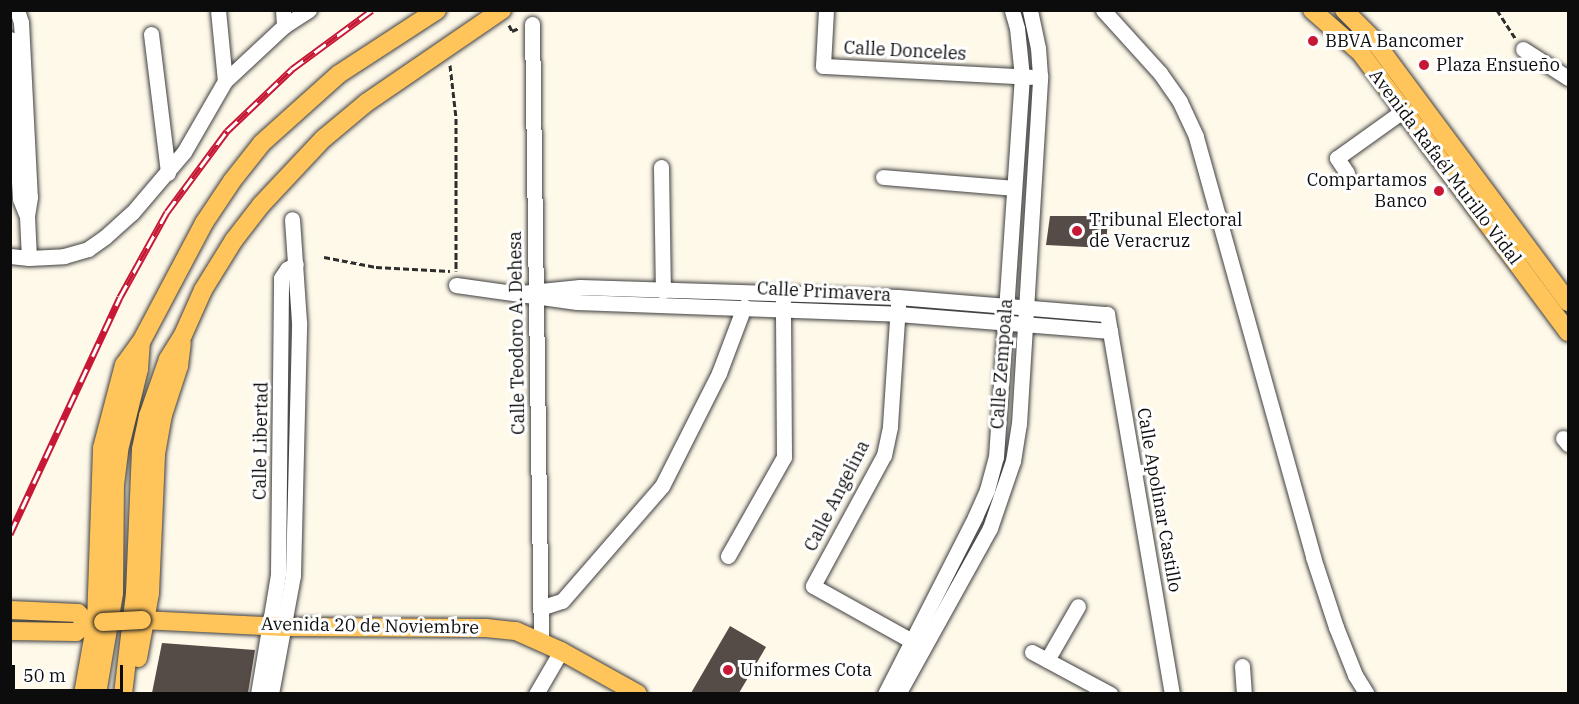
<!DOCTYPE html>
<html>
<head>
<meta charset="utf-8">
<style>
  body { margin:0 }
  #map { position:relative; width:1579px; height:704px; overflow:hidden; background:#fff9ea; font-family:"IBM Plex Serif",serif }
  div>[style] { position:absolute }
  .building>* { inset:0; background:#554b47 }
  .path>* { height:3px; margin-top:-1.5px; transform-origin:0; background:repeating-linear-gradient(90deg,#2e2e2e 0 6px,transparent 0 9px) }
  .roads { filter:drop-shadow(0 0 2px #3f3f3f) drop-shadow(0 0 2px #3f3f3f) }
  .minor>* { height:15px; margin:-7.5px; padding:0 7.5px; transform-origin:7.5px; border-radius:7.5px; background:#fff }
  .major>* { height:18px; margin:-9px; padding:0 9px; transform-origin:9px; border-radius:9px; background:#ffc45a }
  .rail>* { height:7px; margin-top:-3.5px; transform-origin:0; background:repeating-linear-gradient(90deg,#fff 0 14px,#c71835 0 28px); box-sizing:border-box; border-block:2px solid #c71835 }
  .bridges { filter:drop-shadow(0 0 2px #1d1d1d) drop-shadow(0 0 2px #1d1d1d) }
  .major-bridge>* { height:18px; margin:-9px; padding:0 9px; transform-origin:9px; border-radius:9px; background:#ffc45a }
  .dots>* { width:16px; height:16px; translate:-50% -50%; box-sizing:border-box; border:3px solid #fff; border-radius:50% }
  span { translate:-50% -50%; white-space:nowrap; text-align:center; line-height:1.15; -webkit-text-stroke:6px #fff; paint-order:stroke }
  .poi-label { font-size:18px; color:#0c0c0c }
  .left { translate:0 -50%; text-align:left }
  .right { translate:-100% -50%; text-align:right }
  .street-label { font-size:18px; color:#0c0c0c }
  .frame { position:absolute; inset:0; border:12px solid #0c0c0c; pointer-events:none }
  .scale { position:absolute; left:12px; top:665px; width:111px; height:27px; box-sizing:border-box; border:3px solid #0c0c0c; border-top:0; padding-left:8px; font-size:18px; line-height:21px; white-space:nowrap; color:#0c0c0c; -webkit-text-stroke:4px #fff; paint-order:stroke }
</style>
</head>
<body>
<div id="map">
  <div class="building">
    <i style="clip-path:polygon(1050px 216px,1108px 216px,1106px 248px,1046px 245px)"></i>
    <i style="clip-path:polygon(730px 626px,766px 647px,739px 693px,691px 693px)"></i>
    <i style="clip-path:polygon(162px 643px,255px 650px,248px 693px,152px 693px)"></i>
  </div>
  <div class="path">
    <i style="left:1497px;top:10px;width:35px;rotate:57deg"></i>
    <i style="left:509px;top:25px;width:7px;rotate:63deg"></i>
    <i style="left:512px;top:31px;width:8px;rotate:-23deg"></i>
    <i style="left:450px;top:65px;width:53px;rotate:83.5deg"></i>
    <i style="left:456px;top:118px;width:153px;rotate:90deg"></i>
    <i style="left:324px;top:257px;width:53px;rotate:10.9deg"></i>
    <i style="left:376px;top:267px;width:74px;rotate:3.1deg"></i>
  </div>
  <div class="roads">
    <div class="minor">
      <i style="left:17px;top:10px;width:13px;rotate:72deg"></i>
      <i style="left:21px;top:22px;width:175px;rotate:87.1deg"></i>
      <i style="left:30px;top:197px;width:19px;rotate:99deg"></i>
      <i style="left:27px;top:216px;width:42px;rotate:87.3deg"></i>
      <i style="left:218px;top:10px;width:71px;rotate:84.4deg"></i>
      <i style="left:283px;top:10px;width:16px;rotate:86deg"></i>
      <i style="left:826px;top:10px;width:56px;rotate:93.1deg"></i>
      <i style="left:823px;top:66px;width:208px;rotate:3deg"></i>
      <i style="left:1103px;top:10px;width:85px;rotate:47.9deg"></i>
      <i style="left:1160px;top:73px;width:35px;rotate:55deg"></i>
      <i style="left:1180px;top:102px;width:38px;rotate:65deg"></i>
      <i style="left:1196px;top:137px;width:436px;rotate:74.4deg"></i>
      <i style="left:1313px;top:557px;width:74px;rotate:71.8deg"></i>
      <i style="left:1336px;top:627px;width:52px;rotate:68.4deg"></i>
      <i style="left:1355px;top:675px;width:22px;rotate:58deg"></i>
      <i style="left:532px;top:24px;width:618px;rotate:89.17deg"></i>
      <i style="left:151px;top:34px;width:140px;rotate:83deg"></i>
      <i style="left:10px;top:39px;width:160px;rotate:86.4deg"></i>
      <i style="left:20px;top:199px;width:16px;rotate:68deg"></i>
      <i style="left:1523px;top:49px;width:54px;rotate:32.8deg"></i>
      <i style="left:661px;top:167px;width:124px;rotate:89.1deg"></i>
      <i style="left:1347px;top:173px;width:18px;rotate:-124deg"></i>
      <i style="left:1337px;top:158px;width:82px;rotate:-35.6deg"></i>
      <i style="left:883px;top:177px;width:131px;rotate:4.8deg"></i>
      <i style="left:10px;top:256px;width:19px;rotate:6deg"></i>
      <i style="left:29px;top:258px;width:35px;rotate:-3deg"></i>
      <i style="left:64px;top:256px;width:25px;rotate:-16deg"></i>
      <i style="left:88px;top:249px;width:21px;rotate:-35deg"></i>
      <i style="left:105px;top:237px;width:36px;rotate:-42deg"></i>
      <i style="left:132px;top:213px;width:80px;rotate:-49.6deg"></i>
      <i style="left:184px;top:152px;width:82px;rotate:-60deg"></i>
      <i style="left:225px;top:81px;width:81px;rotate:-43deg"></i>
      <i style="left:284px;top:26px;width:30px;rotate:-33deg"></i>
      <i style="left:456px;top:285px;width:122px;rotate:8deg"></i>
      <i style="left:577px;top:302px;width:321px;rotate:2.1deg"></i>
      <i style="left:898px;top:314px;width:213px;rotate:4.6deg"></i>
      <i style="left:521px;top:293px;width:59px;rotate:-5.8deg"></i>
      <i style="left:580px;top:287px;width:318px;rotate:1.8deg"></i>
      <i style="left:898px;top:297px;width:210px;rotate:4.7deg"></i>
      <i style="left:1107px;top:314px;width:386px;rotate:80.3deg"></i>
      <i style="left:898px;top:305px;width:122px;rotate:93.8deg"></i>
      <i style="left:890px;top:427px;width:29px;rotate:102deg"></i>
      <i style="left:884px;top:455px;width:149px;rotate:118.5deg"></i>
      <i style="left:813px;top:586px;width:119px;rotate:29.1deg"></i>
      <i style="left:1563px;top:438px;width:8px;rotate:50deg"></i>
      <i style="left:728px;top:556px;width:114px;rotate:-60.5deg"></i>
      <i style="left:784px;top:457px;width:157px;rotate:-90.4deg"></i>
      <i style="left:540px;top:608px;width:23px;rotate:-18deg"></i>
      <i style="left:562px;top:601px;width:152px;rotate:-49deg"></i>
      <i style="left:662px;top:486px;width:127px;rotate:-63.2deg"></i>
      <i style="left:719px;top:373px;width:71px;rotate:-69.3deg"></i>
      <i style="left:1032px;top:652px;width:89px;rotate:28.3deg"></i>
      <i style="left:1047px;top:660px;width:62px;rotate:-60.1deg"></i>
      <i style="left:1242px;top:666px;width:28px;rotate:86deg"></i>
      <i style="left:258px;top:694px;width:122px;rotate:-80.5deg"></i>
      <i style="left:278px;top:574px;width:296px;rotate:-89.4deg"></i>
      <i style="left:281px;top:278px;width:11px;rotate:-56deg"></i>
      <i style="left:287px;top:269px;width:10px;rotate:-29deg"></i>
      <i style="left:271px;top:694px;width:121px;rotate:-79.5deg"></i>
      <i style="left:293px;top:575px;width:253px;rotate:-88.6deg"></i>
      <i style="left:299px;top:322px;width:103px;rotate:-93.9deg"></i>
      <i style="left:536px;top:694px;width:50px;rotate:-59.8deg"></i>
      <i style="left:885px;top:694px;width:199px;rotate:-63deg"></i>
      <i style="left:975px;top:517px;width:30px;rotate:-66deg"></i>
      <i style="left:987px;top:490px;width:34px;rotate:-75deg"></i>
      <i style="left:996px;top:457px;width:381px;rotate:-86.1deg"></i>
      <i style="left:1022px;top:77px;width:49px;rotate:-95.8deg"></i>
      <i style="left:1017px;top:28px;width:19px;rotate:-106deg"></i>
      <i style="left:898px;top:694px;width:190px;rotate:-61deg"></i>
      <i style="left:990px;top:528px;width:71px;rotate:-71.1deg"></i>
      <i style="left:1013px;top:461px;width:37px;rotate:-81deg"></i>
      <i style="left:1019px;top:424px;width:349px;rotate:-86.5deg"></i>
      <i style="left:1040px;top:76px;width:28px;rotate:-94deg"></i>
      <i style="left:1038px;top:48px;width:39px;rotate:-102deg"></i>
    </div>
    <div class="major">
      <i style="left:1312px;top:10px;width:64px;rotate:41.2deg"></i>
      <i style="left:1360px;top:52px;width:349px;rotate:53.4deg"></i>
      <i style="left:1344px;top:10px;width:40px;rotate:45deg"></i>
      <i style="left:1372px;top:38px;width:329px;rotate:53.4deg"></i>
      <i style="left:10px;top:610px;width:68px;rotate:2.5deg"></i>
      <i style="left:78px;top:613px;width:13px;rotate:48deg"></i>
      <i style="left:142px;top:620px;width:142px;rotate:2.8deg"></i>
      <i style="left:284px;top:627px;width:202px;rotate:0.3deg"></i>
      <i style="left:486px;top:628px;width:30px;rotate:6deg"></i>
      <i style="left:516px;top:631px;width:49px;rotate:24deg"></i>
      <i style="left:561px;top:651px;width:88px;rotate:29.2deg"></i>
      <i style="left:10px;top:631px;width:66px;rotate:0.9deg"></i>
      <i style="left:76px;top:632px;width:14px;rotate:-39deg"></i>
      <i style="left:87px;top:623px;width:16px;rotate:-4deg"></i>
      <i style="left:138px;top:658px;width:66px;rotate:-79.5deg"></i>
      <i style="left:150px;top:593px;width:139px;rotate:-87.5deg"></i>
      <i style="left:156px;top:454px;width:40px;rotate:-80deg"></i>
      <i style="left:163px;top:415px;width:52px;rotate:-71.9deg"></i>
      <i style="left:179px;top:366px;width:23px;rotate:-83deg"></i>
      <i style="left:83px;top:694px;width:73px;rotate:-79.8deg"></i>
      <i style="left:96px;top:622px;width:174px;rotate:-88deg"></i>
      <i style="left:102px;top:448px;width:86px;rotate:-75.2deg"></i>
      <i style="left:124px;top:365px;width:27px;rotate:-54deg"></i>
      <i style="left:97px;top:694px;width:102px;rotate:-80.4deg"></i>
      <i style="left:114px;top:593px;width:108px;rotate:-89.5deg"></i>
      <i style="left:115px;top:485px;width:35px;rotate:-83deg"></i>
      <i style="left:119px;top:450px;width:83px;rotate:-76.1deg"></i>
      <i style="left:139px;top:369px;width:27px;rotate:-86deg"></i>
      <i style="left:141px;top:342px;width:135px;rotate:-62.1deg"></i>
      <i style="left:204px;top:223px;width:50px;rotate:-56.3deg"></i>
      <i style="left:232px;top:181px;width:48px;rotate:-51.7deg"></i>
      <i style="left:262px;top:143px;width:103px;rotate:-41.9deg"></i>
      <i style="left:339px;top:74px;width:117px;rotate:-33.1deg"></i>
      <i style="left:123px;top:694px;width:102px;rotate:-83.2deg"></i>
      <i style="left:135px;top:593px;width:144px;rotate:-87.6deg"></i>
      <i style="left:141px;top:449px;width:34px;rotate:-78deg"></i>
      <i style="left:148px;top:416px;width:60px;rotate:-70.7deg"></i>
      <i style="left:168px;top:359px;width:28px;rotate:-58deg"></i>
      <i style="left:183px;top:335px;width:49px;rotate:-66deg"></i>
      <i style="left:203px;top:290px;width:59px;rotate:-58.2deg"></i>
      <i style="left:234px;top:240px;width:44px;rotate:-52.4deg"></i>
      <i style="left:261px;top:205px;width:91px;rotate:-46.8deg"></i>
      <i style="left:323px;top:139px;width:56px;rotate:-39.9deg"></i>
      <i style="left:366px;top:103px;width:165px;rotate:-34.4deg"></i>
    </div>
  </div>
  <div class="rail">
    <i style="left:10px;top:534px;width:261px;rotate:-65.1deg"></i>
    <i style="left:120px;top:297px;width:97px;rotate:-61.1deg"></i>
    <i style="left:167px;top:212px;width:101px;rotate:-53.5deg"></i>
    <i style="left:227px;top:131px;width:90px;rotate:-43.6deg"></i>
    <i style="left:292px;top:69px;width:99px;rotate:-36.4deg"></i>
  </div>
  <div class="bridges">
    <div class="major-bridge">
      <i style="left:103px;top:622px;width:39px;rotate:-3deg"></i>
    </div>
  </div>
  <div class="dots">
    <i style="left:1313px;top:41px;background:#c71835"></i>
    <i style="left:1424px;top:65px;background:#c71835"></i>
    <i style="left:1439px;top:191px;background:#c71835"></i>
    <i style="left:1077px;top:231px;background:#c71835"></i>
    <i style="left:728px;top:670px;background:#c71835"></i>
  </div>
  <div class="poi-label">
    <span class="left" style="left:1325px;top:41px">BBVA Bancomer</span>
    <span class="left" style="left:1436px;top:65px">Plaza Ensueño</span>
    <span class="right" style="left:1427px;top:191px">Compartamos<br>Banco</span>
    <span class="left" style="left:1089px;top:231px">Tribunal Electoral<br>de Veracruz</span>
    <span class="left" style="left:740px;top:670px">Uniformes Cota</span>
  </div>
  <div class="street-label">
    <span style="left:905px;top:51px;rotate:3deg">Calle Donceles</span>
    <span style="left:1445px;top:167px;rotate:53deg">Avenida Rafaél Murillo Vidal</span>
    <span style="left:824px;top:292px;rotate:3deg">Calle Primavera</span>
    <span style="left:517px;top:333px;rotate:-91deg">Calle Teodoro A. Dehesa</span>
    <span style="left:1002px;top:364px;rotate:-86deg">Calle Zempoala</span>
    <span style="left:261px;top:441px;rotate:-89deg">Calle Libertad</span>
    <span style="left:837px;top:496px;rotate:-63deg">Calle Angelina</span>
    <span style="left:1159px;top:500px;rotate:80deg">Calle Apolinar Castillo</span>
    <span style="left:370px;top:626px;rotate:1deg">Avenida 20 de Noviembre</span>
  </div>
  <div class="frame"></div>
  <div class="scale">50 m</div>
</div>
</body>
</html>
